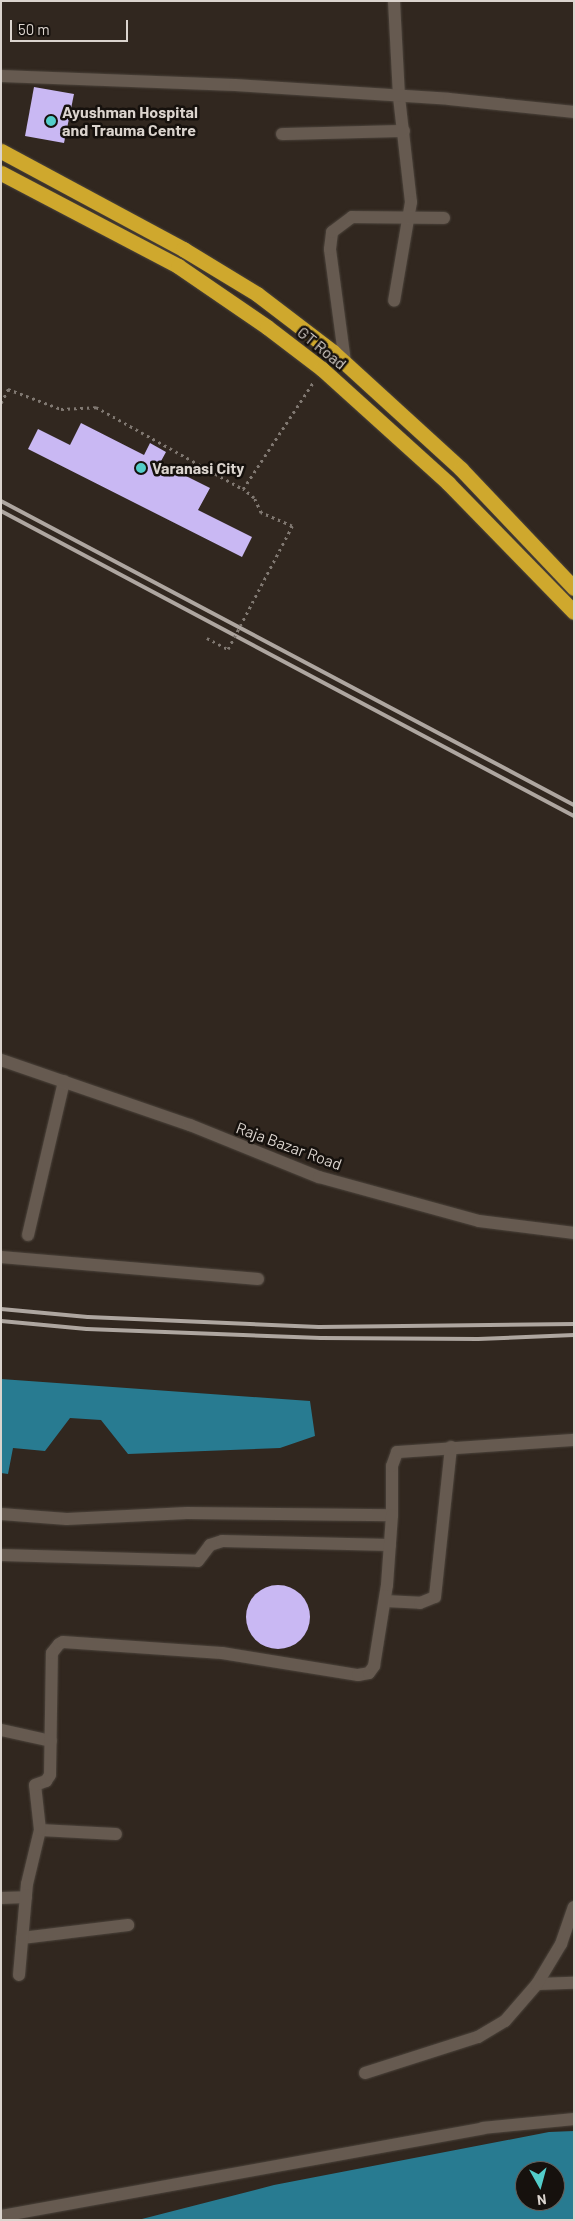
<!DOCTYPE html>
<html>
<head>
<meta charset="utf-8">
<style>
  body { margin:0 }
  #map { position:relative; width:575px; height:2221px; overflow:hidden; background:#31271f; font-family:Barlow,sans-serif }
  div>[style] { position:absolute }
  .water>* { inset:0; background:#287b91 }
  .building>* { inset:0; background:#c9b8f3 }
  .round { border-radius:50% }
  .path>* { height:2.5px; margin-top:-1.25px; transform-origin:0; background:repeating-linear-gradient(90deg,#807871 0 2.5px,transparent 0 6.5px) }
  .roads { filter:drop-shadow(0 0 1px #4b433b) drop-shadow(0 0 1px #4b433b) }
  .street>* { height:12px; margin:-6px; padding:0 6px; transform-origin:6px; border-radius:6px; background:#665a50 }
  .secondary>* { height:12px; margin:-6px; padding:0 6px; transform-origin:6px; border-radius:6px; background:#665a50 }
  .highway>* { height:15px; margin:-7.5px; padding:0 7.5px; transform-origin:7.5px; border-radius:7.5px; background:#cfa82d }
  .rail>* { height:4px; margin:-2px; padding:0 2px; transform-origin:2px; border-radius:2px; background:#aea6a0 }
  .path-bridge>* { height:2.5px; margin-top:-1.25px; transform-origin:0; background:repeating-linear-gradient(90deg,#807871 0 2.5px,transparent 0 6.5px) }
  .dots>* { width:14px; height:14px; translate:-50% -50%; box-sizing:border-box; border:2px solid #16110d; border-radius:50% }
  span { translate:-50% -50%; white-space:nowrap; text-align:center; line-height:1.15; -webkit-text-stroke:5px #16110d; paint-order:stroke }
  .poi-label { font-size:16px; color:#dbd4ce; font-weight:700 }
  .left { translate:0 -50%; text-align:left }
  .street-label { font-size:16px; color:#dbd4ce }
  .frame { position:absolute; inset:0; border:2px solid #dbd4ce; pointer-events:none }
  .north { position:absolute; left:515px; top:2161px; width:50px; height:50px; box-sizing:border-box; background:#16110d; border:1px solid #655f5a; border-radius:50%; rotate:173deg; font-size:14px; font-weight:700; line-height:20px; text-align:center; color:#dbd4ce }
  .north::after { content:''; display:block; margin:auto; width:18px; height:22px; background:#53cdca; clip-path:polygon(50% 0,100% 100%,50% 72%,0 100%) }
  .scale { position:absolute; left:10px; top:20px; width:118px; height:22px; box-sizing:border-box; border:2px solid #dbd4ce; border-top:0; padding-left:6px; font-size:15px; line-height:18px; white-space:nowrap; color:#dbd4ce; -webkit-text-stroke:4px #16110d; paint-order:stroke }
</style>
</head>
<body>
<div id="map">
  <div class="water">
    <i style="clip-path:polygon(1px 1379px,310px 1401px,315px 1436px,280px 1448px,128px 1454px,101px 1420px,70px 1418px,45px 1451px,13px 1448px,8px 1474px,1px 1473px)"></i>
    <i style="clip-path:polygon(evenodd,574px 2131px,574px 2220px,138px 2220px,274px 2185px,549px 2132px,574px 2131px,525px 2171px,555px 2171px,555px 2201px,525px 2201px,525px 2171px)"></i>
  </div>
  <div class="building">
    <i style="clip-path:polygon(34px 87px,74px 94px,64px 143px,25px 136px)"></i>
    <i style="clip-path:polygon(81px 423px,144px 455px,150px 443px,166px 452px,160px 463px,210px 488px,198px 510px,252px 537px,242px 557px,28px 449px,38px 429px,70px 445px)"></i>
    <i class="round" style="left:246px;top:1585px;width:64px;height:64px"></i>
  </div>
  <div class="path">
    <i style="left:1px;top:403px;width:16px;rotate:-63deg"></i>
    <i style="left:8px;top:389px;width:57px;rotate:20.7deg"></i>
    <i style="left:61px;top:409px;width:35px;rotate:-3deg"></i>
    <i style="left:96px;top:407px;width:168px;rotate:29.2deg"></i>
    <i style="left:292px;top:526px;width:34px;rotate:-157deg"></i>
    <i style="left:261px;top:513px;width:17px;rotate:-115deg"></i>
    <i style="left:254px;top:498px;width:14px;rotate:-141deg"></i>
    <i style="left:243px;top:489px;width:129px;rotate:-56.7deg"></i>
    <i style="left:207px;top:638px;width:24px;rotate:28deg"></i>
  </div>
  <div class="roads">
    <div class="street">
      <i style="left:394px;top:1px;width:96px;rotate:87deg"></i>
      <i style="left:399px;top:97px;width:106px;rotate:83.5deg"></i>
      <i style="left:411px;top:202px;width:100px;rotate:99.7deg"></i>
      <i style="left:1px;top:76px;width:234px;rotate:2.2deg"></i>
      <i style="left:235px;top:85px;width:214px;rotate:3.7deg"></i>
      <i style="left:449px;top:99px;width:126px;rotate:5.9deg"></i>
      <i style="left:282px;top:134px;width:122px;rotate:-1.4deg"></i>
      <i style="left:345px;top:362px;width:114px;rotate:-97.6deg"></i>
      <i style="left:330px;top:249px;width:17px;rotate:-83deg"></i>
      <i style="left:332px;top:232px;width:25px;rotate:-37deg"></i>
      <i style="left:352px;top:217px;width:92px;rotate:0.6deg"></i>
      <i style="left:28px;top:1235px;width:158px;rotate:-76.8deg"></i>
      <i style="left:1px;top:1257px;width:258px;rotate:4.9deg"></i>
      <i style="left:1px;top:1514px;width:66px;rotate:4.3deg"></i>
      <i style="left:67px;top:1519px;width:120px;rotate:-2.9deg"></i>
      <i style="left:187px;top:1513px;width:205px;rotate:0.6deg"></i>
      <i style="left:392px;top:1515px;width:49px;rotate:-90deg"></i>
      <i style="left:392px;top:1466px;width:15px;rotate:-70deg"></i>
      <i style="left:397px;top:1452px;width:177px;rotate:-3.9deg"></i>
      <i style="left:1px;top:1555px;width:197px;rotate:1.7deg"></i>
      <i style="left:198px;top:1561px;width:20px;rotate:-53deg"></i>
      <i style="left:210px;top:1545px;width:13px;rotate:-18deg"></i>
      <i style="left:222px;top:1541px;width:168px;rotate:1.4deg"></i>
      <i style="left:385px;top:1601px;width:35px;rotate:3deg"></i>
      <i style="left:420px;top:1603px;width:16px;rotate:-22deg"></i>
      <i style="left:435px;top:1597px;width:151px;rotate:-83.9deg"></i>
      <i style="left:1px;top:1730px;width:51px;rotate:12.4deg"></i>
      <i style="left:40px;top:1830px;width:76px;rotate:3deg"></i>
      <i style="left:1px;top:1898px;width:25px;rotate:-2deg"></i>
      <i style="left:22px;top:1938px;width:107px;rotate:-7deg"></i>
      <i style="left:19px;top:1975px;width:91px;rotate:-85deg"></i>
      <i style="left:27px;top:1884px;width:56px;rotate:-76.5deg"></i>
      <i style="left:40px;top:1830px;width:45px;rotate:-96.3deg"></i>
      <i style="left:35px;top:1785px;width:12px;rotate:-20deg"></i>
      <i style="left:46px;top:1781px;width:7px;rotate:-56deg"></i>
      <i style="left:50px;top:1775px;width:122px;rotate:-89.1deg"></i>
      <i style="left:52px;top:1653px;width:11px;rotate:-52deg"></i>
      <i style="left:59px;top:1644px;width:4px;rotate:-27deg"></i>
      <i style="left:63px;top:1642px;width:159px;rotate:4deg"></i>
      <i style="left:222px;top:1653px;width:138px;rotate:9.2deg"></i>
      <i style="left:358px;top:1675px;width:11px;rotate:-10deg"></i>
      <i style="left:369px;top:1673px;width:9px;rotate:-54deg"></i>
      <i style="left:374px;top:1666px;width:82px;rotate:-80.9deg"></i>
      <i style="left:387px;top:1585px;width:70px;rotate:-85.9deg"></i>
      <i style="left:537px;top:1984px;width:37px;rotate:-2deg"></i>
      <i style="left:365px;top:2073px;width:119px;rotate:-17.7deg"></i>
      <i style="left:478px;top:2037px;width:31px;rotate:-31deg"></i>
      <i style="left:505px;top:2021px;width:49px;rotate:-49.1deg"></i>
      <i style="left:537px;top:1984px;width:47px;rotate:-59deg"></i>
      <i style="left:561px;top:1944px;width:39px;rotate:-71deg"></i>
      <i style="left:1px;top:2216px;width:490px;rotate:-10.3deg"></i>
      <i style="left:483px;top:2128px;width:91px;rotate:-5.6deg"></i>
    </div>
    <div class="secondary">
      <i style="left:1px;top:1060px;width:200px;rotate:19deg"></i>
      <i style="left:190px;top:1125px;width:139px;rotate:22deg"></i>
      <i style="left:319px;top:1177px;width:166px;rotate:15.4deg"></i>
      <i style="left:479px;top:1221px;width:96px;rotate:7.2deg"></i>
    </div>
    <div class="highway">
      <i style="left:1px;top:151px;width:207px;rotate:28.3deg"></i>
      <i style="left:183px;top:249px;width:87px;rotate:31.3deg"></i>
      <i style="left:257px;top:294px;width:96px;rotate:37.3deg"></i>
      <i style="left:333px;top:352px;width:173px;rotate:42.4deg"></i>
      <i style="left:461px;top:469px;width:164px;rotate:46.5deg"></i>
      <i style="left:1px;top:173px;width:200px;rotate:27.7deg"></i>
      <i style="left:178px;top:266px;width:108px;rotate:34.4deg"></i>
      <i style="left:267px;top:327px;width:69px;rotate:37.4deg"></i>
      <i style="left:322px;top:369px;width:170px;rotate:42.1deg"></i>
      <i style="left:448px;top:483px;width:180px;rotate:45.7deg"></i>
    </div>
  </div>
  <div class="rail">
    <i style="left:1px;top:501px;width:649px;rotate:27.95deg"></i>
    <i style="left:1px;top:511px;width:649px;rotate:28.03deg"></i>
    <i style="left:1px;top:1309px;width:87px;rotate:5.3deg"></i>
    <i style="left:88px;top:1317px;width:231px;rotate:2.5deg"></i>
    <i style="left:319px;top:1327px;width:255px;rotate:-0.7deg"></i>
    <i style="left:1px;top:1321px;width:86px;rotate:5.3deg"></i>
    <i style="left:87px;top:1329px;width:234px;rotate:2.2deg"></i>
    <i style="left:321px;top:1338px;width:157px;rotate:0.4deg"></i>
    <i style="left:478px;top:1339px;width:96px;rotate:-2.4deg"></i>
  </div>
  <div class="path-bridge">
    <i style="left:228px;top:649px;width:139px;rotate:-62.5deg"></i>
  </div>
  <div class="dots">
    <i style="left:51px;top:121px;background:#53cdca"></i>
    <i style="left:141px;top:468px;background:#53cdca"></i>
  </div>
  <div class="poi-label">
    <span class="left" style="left:62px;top:121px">Ayushman Hospital<br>and Trauma Centre</span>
    <span class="left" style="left:152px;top:468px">Varanasi City</span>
  </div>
  <div class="street-label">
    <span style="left:322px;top:348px;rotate:39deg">GT Road</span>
    <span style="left:289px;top:1146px;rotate:20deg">Raja Bazar Road</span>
  </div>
  <div class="frame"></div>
  <div class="north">N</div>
  <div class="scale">50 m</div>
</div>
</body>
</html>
